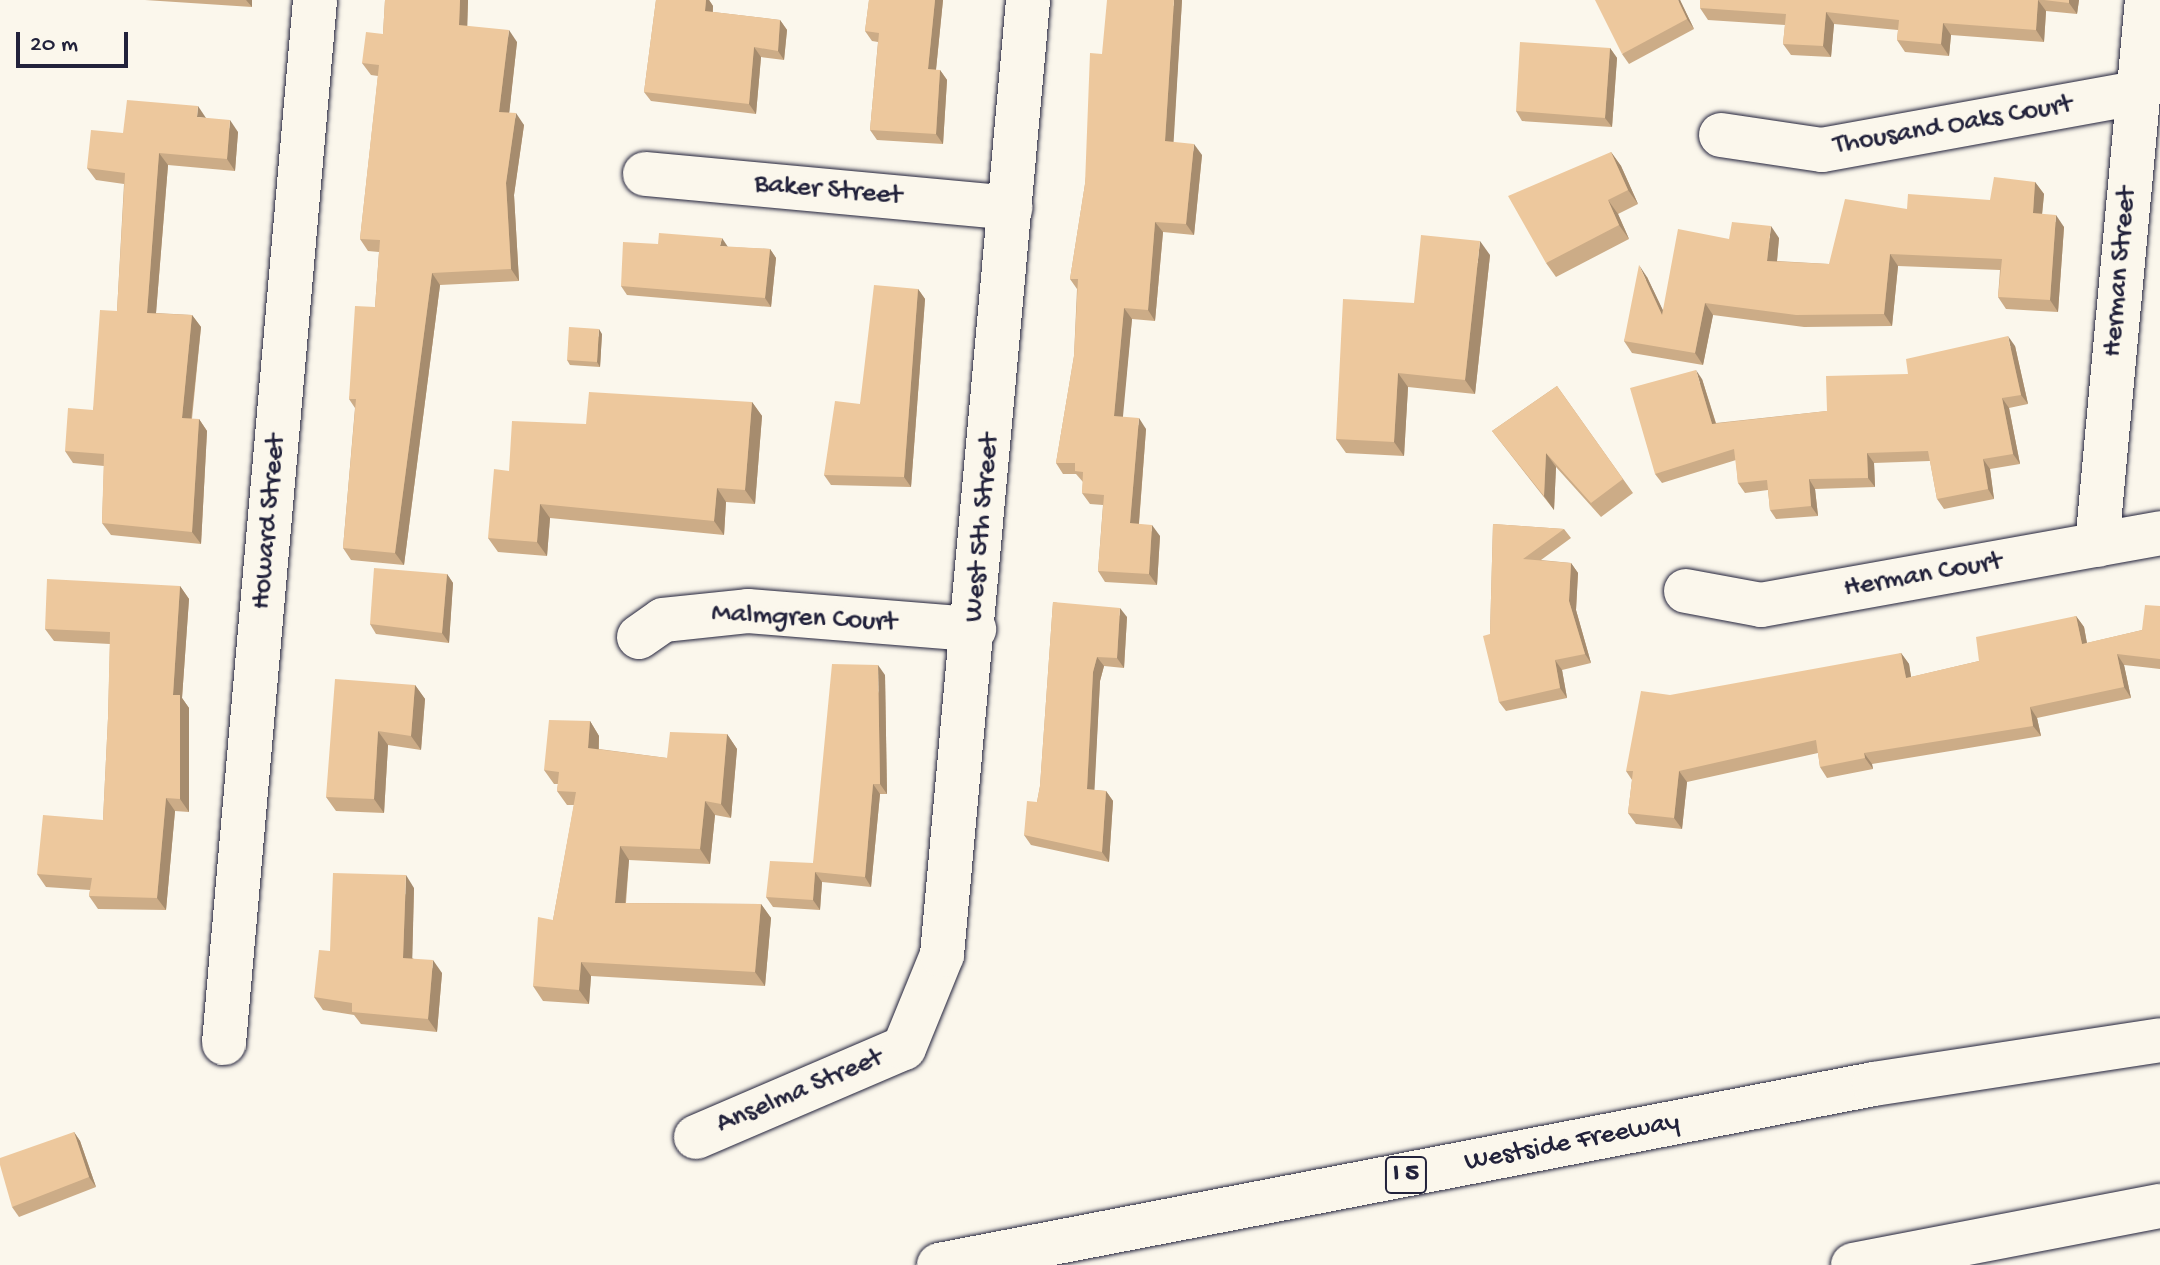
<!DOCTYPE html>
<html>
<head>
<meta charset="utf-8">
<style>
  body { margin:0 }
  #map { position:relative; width:2160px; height:1265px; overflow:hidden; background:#fbf7ec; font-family:"Gochi Hand",sans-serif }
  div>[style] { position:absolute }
  .roads { filter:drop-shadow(0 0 2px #22223b) drop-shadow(0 0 2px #22223b) }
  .minor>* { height:44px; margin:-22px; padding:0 22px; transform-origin:22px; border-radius:22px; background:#fbf7ec }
  .highway>* { height:44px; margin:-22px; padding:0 22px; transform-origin:22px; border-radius:22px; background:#fbf7ec }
  .wall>* { inset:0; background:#ccac87 }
  .shaded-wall>* { inset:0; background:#a68c6e }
  .building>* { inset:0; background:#edc89d }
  span { translate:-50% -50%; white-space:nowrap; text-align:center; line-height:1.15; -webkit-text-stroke:6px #fbf7ec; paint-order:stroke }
  .shield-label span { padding:2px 6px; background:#fbf7ec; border:2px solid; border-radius:6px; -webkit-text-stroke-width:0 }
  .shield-label { font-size:26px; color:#22223b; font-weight:700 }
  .street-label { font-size:28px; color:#22223b }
  .scale { position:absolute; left:16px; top:32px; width:112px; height:36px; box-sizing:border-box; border:4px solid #22223b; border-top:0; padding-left:10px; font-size:24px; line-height:28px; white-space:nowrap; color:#22223b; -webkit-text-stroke:6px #fbf7ec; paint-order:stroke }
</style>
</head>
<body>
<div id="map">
  <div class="roads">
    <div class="minor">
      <i style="left:1721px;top:135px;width:102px;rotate:8.4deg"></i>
      <i style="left:1822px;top:150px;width:320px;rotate:-10.3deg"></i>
      <i style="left:645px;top:174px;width:367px;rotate:5.3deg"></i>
      <i style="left:2097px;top:545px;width:547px;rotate:-84.76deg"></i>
      <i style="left:1686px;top:591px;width:76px;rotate:10.6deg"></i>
      <i style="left:1761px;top:605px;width:405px;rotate:-10.2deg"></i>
      <i style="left:639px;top:637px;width:29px;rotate:-35deg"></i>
      <i style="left:663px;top:620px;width:85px;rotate:-6deg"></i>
      <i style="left:748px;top:611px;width:227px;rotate:4.6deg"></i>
      <i style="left:224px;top:1043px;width:1047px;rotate:-85.01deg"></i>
      <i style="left:696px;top:1137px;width:226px;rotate:-23.2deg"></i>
      <i style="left:904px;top:1048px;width:100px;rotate:-67.8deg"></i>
      <i style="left:942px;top:955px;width:959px;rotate:-84.85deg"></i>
    </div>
    <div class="highway">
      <i style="left:939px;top:1265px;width:952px;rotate:-10.96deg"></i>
      <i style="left:1874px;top:1084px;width:289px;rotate:-8.7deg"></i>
      <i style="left:1853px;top:1265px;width:313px;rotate:-10.9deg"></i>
    </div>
  </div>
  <div class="wall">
    <i style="clip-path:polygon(145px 0,252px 0,252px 7px)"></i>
    <i style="clip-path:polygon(385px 0,468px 0,467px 26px,517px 42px,509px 113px,524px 125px,514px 195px,519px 281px,440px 285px,404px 565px,351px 560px,343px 548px,355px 408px,349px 399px,375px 307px,379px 252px,368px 251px,360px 239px,378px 76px,371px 75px,362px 63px,383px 34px)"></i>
    <i style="clip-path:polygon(656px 0,709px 0,713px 6px,713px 12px,780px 20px,787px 30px,784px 60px,761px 57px,756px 114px,651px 101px,644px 92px)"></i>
    <i style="clip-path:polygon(869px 0,943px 0,936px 70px,940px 70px,947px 80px,943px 144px,877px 140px,870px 130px,878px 42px,872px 41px,865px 31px)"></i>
    <i style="clip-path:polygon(1182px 0,1173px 142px,1202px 155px,1194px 235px,1163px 232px,1155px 321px,1132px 319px,1122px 417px,1146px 429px,1139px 524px,1160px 536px,1157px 585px,1105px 582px,1098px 571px,1103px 505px,1090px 504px,1082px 493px,1083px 482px,1076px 474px,1063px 474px,1056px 463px,1074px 356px,1077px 289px,1070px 279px,1085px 184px,1102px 54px)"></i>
    <i style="clip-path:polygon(1680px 0,1694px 29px,1629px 64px,1622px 54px)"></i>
    <i style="clip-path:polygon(1700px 0,2079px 0,2077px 14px,2046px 11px,2044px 42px,1951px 35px,1949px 56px,1905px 52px,1897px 40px,1898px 30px,1834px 24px,1831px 57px,1791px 55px,1783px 44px,1785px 25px,1708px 20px,1700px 8px)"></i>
    <i style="clip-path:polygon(1610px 48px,1617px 58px,1612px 127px,1522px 121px,1516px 111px)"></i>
    <i style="clip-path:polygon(206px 118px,238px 132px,235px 171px,168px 165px,156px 313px,192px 315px,201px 327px,192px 419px,199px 419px,207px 431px,201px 544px,111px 535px,102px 523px,104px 466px,73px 463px,65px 451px,93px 410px,117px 311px,124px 184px,96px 180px,87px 168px,123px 133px)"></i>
    <i style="clip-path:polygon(1611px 152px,1621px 166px,1638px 204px,1618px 214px,1629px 239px,1556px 277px,1546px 263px)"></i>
    <i style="clip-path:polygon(2035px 182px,2044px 194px,2042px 214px,2064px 227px,2058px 312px,2006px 309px,1998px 297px,2000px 270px,1898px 266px,1892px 326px,1804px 327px,1713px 315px,1703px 365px,1632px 353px,1624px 341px,1647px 277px,1663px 311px,1729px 239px,1779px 238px,1777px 261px,1829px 264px,1907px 209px,1990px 200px)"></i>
    <i style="clip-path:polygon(728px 247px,770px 249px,776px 258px,771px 307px,627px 295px,621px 286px)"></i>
    <i style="clip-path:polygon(1490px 255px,1475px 394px,1408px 387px,1404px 456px,1346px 453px,1336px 439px,1414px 303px)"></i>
    <i style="clip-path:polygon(918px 289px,925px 299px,911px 487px,831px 485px,824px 475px)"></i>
    <i style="clip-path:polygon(602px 334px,600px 367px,570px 365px,567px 360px)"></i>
    <i style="clip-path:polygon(2015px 346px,2028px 404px,2009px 408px,2020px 464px,1990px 469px,1994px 499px,1944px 509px,1937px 499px,1930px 461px,1874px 463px,1875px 487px,1815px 489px,1818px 516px,1776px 519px,1770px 510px,1768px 490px,1745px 493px,1738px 483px,1736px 460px,1662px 483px,1655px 474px,1702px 379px,1716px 423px,1827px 411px,1908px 374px)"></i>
    <i style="clip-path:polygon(1557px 386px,1633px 493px,1601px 517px,1556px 467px,1554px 510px,1492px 431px)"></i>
    <i style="clip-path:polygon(752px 402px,762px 416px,755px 504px,726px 502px,724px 535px,550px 518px,547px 556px,498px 552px,488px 538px,586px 424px)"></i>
    <i style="clip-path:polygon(1493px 524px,1564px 529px,1571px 538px,1541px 560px,1571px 563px,1578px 573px,1576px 610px,1591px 663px,1562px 670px,1567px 698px,1506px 711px,1499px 702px,1490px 634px)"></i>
    <i style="clip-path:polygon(447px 574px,453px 583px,449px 643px,376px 634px,370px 624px)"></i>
    <i style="clip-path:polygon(180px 586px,189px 599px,182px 698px,189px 708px,189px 812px,175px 811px,166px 910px,98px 909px,89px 896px,90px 890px,46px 887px,37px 874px,103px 820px,108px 718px,110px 644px,54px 641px,45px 629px)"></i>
    <i style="clip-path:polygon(1053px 602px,1127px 617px,1124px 668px,1104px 666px,1100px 681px,1094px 790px,1106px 791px,1113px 801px,1109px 862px,1031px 845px,1024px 835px,1037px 802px,1040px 786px)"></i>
    <i style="clip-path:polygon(2160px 606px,2160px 669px,2124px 665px,2131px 698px,2037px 718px,2041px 736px,1872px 764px,1873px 769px,1827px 778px,1820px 767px,1818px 753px,1687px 782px,1682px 829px,1636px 824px,1628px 813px,1632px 780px,1626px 771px,1901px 653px,1909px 664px,1911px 677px,1979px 661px,2076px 616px,2084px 627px,2087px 643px,2142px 630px)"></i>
    <i style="clip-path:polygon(885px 675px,887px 794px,880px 794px,871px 887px,822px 882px,820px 910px,773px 907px,766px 897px,813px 863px)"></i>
    <i style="clip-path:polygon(415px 685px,425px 699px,421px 750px,388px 745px,384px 813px,336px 811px,326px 797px)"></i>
    <i style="clip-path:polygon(590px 721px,599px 736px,599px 749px,667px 758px,727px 734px,737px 749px,731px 818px,715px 815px,710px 864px,629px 860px,626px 903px,761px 904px,771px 918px,765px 986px,591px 976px,589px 1004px,543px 1001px,533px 986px,553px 920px,574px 805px,567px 805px,557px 791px,558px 784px,554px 784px,544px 770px)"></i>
    <i style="clip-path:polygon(414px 888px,412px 958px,442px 973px,437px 1032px,361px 1024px,354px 1015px,323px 1010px,314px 997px,330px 951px)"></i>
    <i style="clip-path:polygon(74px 1132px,80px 1141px,96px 1187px,19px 1217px,12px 1207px)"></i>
  </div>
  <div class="shaded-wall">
    <i style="clip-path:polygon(246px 0,252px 0,252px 7px)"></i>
    <i style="clip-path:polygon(460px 0,468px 0,467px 37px,459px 25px)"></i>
    <i style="clip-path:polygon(706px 0,709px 0,713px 6px,712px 21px,705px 11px)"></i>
    <i style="clip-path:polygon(935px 0,943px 0,935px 79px,928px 69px)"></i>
    <i style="clip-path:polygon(1174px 0,1182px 0,1173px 152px,1165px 141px)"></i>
    <i style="clip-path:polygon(1678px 0,1680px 0,1694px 29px,1687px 19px)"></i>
    <i style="clip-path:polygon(2038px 0,2046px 11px,2044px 42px,2036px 30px)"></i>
    <i style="clip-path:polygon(2069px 0,2079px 0,2077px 14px,2069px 3px)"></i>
    <i style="clip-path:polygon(1826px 12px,1834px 24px,1831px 57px,1823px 46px)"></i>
    <i style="clip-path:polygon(780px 20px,787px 30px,784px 60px,778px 51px)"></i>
    <i style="clip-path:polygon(1943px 23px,1951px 35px,1949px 56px,1941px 44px)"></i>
    <i style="clip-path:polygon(509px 30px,517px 42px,508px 124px,499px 112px)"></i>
    <i style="clip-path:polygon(754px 47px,761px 57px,756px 114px,749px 104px)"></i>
    <i style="clip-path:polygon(1610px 48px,1617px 58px,1612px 127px,1605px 118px)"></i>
    <i style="clip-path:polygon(940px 70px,947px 80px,943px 144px,936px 134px)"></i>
    <i style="clip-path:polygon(198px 106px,206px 118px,197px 117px)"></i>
    <i style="clip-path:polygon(516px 113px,524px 125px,514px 195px,519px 281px,511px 269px,506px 183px)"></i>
    <i style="clip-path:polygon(230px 120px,238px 132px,235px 171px,227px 159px)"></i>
    <i style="clip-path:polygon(1194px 144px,1202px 155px,1194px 235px,1186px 224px)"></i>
    <i style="clip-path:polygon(1611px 152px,1621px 166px,1638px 204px,1628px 190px)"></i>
    <i style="clip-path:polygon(159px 153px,168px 165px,155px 325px,147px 313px)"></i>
    <i style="clip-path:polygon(2035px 182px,2044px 194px,2041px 225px,2033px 213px)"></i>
    <i style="clip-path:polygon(1608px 200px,1618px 214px,1629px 239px,1619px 225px)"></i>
    <i style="clip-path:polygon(2056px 215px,2064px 227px,2058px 312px,2050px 300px)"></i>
    <i style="clip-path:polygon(1155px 222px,1163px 232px,1155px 321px,1148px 310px)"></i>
    <i style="clip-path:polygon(1771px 226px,1779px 238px,1776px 272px,1767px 261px)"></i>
    <i style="clip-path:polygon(722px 238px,728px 247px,720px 246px)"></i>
    <i style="clip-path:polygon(1480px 241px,1490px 255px,1475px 394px,1465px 380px)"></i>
    <i style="clip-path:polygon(770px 249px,776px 258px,771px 307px,765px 298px)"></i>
    <i style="clip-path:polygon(1890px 254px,1898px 266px,1892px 326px,1884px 314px)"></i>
    <i style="clip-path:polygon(1639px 265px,1647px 277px,1671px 327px,1662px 315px)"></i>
    <i style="clip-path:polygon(432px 273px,440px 285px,404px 565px,395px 553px)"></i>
    <i style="clip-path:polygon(918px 289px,925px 299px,911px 487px,904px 477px)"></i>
    <i style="clip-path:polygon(1705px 303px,1713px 315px,1703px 365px,1695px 353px)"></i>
    <i style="clip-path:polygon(1124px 308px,1132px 319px,1122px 427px,1114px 416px)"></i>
    <i style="clip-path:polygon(192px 315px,201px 327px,190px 430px,182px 418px)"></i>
    <i style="clip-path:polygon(599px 329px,602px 334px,600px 367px,597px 362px)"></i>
    <i style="clip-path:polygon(2008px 336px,2015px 346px,2028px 404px,2021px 395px)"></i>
    <i style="clip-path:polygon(1696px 370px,1702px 379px,1719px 434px,1712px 424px)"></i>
    <i style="clip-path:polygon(1398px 373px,1408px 387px,1404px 456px,1394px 442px)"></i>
    <i style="clip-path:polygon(2002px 398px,2009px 408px,2020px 464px,2013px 454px)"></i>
    <i style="clip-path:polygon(752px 402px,762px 416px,755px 504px,745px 490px)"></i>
    <i style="clip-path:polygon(1139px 418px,1146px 429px,1138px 534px,1130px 523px)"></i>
    <i style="clip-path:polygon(199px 419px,207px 431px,201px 544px,192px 532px)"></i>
    <i style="clip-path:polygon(1546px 453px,1556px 467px,1554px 510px,1544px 496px)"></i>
    <i style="clip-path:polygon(1867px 453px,1874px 463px,1875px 487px,1868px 478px)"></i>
    <i style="clip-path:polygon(1983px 459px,1990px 469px,1994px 499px,1988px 489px)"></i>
    <i style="clip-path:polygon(1809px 479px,1815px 489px,1818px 516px,1811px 506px)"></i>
    <i style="clip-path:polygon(717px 488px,726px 502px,724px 535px,714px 521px)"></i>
    <i style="clip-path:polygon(540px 504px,550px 518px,547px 556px,537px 542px)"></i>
    <i style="clip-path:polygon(1152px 525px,1160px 536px,1157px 585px,1149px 574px)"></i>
    <i style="clip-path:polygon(1571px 563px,1578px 573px,1576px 610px,1591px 663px,1585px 654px,1569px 601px)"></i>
    <i style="clip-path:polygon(447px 574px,453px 583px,449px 643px,442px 633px)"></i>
    <i style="clip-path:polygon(180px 586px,189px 599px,182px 698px,189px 708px,189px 812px,180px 799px,173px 695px)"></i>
    <i style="clip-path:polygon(1120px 608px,1127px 617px,1124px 668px,1117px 658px)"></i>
    <i style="clip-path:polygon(2076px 616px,2084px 627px,2089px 655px,2082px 644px)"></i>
    <i style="clip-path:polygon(1901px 653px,1909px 664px,1913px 689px,1906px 678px)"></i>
    <i style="clip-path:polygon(2117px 654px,2124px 665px,2131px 698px,2124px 687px)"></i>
    <i style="clip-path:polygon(1097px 657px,1104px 666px,1100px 681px,1094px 799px,1087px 789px,1093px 672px)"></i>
    <i style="clip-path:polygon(1555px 660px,1562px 670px,1567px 698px,1560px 688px)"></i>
    <i style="clip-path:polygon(878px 665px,885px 675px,887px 794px,880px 784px)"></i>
    <i style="clip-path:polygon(415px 685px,425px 699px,421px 750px,411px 736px)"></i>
    <i style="clip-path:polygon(2030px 707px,2037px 718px,2041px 736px,2033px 726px)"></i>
    <i style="clip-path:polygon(590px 721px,599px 736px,598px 762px,588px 748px)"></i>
    <i style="clip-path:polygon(378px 731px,388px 745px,384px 813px,374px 799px)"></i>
    <i style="clip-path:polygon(727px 734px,737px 749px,731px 818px,721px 804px)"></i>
    <i style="clip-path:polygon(1864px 753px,1872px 764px,1873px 769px,1865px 758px)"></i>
    <i style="clip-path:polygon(1679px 771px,1687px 782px,1682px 829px,1674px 818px)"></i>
    <i style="clip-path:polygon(873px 784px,880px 794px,871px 887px,865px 877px)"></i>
    <i style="clip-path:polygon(1106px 791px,1113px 801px,1109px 862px,1102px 852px)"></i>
    <i style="clip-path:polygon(166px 798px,175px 811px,166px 910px,157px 898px)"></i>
    <i style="clip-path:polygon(705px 801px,715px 815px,710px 864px,700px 849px)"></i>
    <i style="clip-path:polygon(620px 846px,629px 860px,624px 917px,615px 903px)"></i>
    <i style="clip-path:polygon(815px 872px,822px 882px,820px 910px,813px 900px)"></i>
    <i style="clip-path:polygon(406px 875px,414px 888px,412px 970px,403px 958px)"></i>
    <i style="clip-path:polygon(761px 904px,771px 918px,765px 986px,755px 972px)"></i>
    <i style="clip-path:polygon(433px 960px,442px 973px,437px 1032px,428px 1019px)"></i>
    <i style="clip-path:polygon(581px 962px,591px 976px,589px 1004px,579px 990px)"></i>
    <i style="clip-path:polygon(74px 1132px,80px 1141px,96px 1187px,89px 1177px)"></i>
  </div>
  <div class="building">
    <i style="clip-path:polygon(385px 0,460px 0,459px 25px,509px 30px,499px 112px,516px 113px,506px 183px,511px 269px,432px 273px,395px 553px,343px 548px,356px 399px,349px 399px,355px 306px,375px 307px,380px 240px,360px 239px,379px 65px,362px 63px,366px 32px,383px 34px)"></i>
    <i style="clip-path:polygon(656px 0,706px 0,705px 11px,780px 20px,778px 51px,754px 47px,749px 104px,644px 92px)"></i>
    <i style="clip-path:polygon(869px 0,935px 0,928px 69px,940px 70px,936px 134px,870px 130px,879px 33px,865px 31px)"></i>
    <i style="clip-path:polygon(1107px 0,1174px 0,1165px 141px,1194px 144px,1186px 224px,1155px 222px,1148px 310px,1124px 308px,1114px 416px,1139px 418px,1130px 523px,1152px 525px,1149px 574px,1098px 571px,1104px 495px,1082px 493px,1083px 472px,1075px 471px,1075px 463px,1056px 463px,1074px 356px,1078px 279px,1070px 279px,1085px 184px,1090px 53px,1102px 54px)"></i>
    <i style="clip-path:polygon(1595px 0,1678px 0,1687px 19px,1622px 54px)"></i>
    <i style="clip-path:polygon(1700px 0,2038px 0,2036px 30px,1943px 23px,1941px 44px,1897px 40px,1899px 20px,1826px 12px,1823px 46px,1783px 44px,1786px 14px,1700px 8px)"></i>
    <i style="clip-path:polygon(2044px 0,2069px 0,2069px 3px)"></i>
    <i style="clip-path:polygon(1520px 42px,1610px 48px,1605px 118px,1516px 111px)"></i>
    <i style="clip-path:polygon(127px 100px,198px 106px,197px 117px,230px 120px,227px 159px,159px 153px,147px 313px,192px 315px,182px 418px,199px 419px,192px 532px,102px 523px,104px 454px,65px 451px,68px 408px,93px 410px,100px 310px,117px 311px,125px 173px,87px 168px,91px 130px,123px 133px)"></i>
    <i style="clip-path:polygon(1611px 152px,1628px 190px,1608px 200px,1619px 225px,1546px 263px,1508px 196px)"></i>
    <i style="clip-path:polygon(1994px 177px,2035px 182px,2033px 213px,2056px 215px,2050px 300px,1998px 297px,2002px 259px,1890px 254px,1884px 314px,1796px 315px,1705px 303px,1695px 353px,1624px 341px,1639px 265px,1662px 315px,1678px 229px,1729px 239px,1732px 222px,1771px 226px,1767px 261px,1829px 264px,1845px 199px,1907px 209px,1908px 194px,1990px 200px)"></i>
    <i style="clip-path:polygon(659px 233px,722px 238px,720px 246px,770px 249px,765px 298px,621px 286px,623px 242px,658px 244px)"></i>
    <i style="clip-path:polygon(1421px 235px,1480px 241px,1465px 380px,1398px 373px,1394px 442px,1336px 439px,1343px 299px,1414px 303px)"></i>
    <i style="clip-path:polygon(874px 285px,918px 289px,904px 477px,824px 475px,835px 401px,860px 404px)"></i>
    <i style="clip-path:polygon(569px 327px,599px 329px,597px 362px,567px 360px)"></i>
    <i style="clip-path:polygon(2008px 336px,2021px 395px,2002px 398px,2013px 454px,1983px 459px,1988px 489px,1937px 499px,1928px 451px,1867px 453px,1868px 478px,1809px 479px,1811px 506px,1770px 510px,1767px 480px,1738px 483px,1734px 449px,1655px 474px,1630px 388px,1696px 370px,1712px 424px,1827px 411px,1826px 376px,1908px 374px,1906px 359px)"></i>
    <i style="clip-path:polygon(1557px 386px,1623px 479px,1591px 503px,1546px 453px,1544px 496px,1492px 431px)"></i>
    <i style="clip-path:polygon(589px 392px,752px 402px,745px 490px,717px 488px,714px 521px,540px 504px,537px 542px,488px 538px,494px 469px,509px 471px,512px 421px,586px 424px)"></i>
    <i style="clip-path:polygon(1493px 524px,1564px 529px,1523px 559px,1571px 563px,1569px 601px,1585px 654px,1555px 660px,1560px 688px,1499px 702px,1483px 636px,1490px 634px)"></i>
    <i style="clip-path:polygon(374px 568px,447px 574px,442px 633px,370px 624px)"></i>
    <i style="clip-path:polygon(47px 579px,180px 586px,173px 695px,180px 695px,180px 799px,166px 798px,157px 898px,89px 896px,92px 878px,37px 874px,43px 815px,103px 820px,108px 718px,110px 632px,45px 629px)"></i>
    <i style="clip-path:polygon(1053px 602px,1120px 608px,1117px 658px,1097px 657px,1093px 672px,1087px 789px,1106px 791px,1102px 852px,1024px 835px,1027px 801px,1037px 802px,1040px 786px)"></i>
    <i style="clip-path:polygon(2145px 605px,2160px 606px,2160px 659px,2117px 654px,2124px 687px,2030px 707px,2033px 726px,1864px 753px,1865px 758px,1820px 767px,1816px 740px,1679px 771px,1674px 818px,1628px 813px,1633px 771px,1626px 771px,1641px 691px,1670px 695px,1901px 653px,1906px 678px,1979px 661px,1976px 637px,2076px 616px,2082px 644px,2142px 630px)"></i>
    <i style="clip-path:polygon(832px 664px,878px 665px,880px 784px,873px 784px,865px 877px,815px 872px,813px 900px,766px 897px,770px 861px,813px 863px)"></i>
    <i style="clip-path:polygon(335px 679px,415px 685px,411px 736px,378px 731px,374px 799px,326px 797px)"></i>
    <i style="clip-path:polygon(549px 720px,590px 721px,588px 748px,667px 758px,670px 732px,727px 734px,721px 804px,705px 801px,700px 849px,620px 846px,615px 903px,761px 904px,755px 972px,581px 962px,579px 990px,533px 986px,538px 917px,553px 920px,576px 792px,557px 791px,559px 772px,544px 770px)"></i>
    <i style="clip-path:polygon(333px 873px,406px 875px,403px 958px,433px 960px,428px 1019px,352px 1012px,352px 1003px,314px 997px,319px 950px,330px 951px)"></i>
    <i style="clip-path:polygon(74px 1132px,89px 1177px,12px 1207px,0 1165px,0 1158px)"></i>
  </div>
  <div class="shield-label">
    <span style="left:1406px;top:1175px">I 5</span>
  </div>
  <div class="street-label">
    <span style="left:1953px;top:126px;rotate:-10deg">Thousand Oaks Court</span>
    <span style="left:828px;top:191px;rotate:5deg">Baker Street</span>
    <span style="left:2121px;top:272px;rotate:-85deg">Herman Street</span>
    <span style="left:270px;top:522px;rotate:-85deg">Howard Street</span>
    <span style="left:983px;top:528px;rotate:-85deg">West 5th Street</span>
    <span style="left:1923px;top:576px;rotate:-10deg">Herman Court</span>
    <span style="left:804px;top:619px;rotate:3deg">Malmgren Court</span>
    <span style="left:800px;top:1092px;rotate:-23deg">Anselma Street</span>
    <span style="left:1572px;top:1143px;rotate:-11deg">Westside Freeway</span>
  </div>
  <div class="scale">20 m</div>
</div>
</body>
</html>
